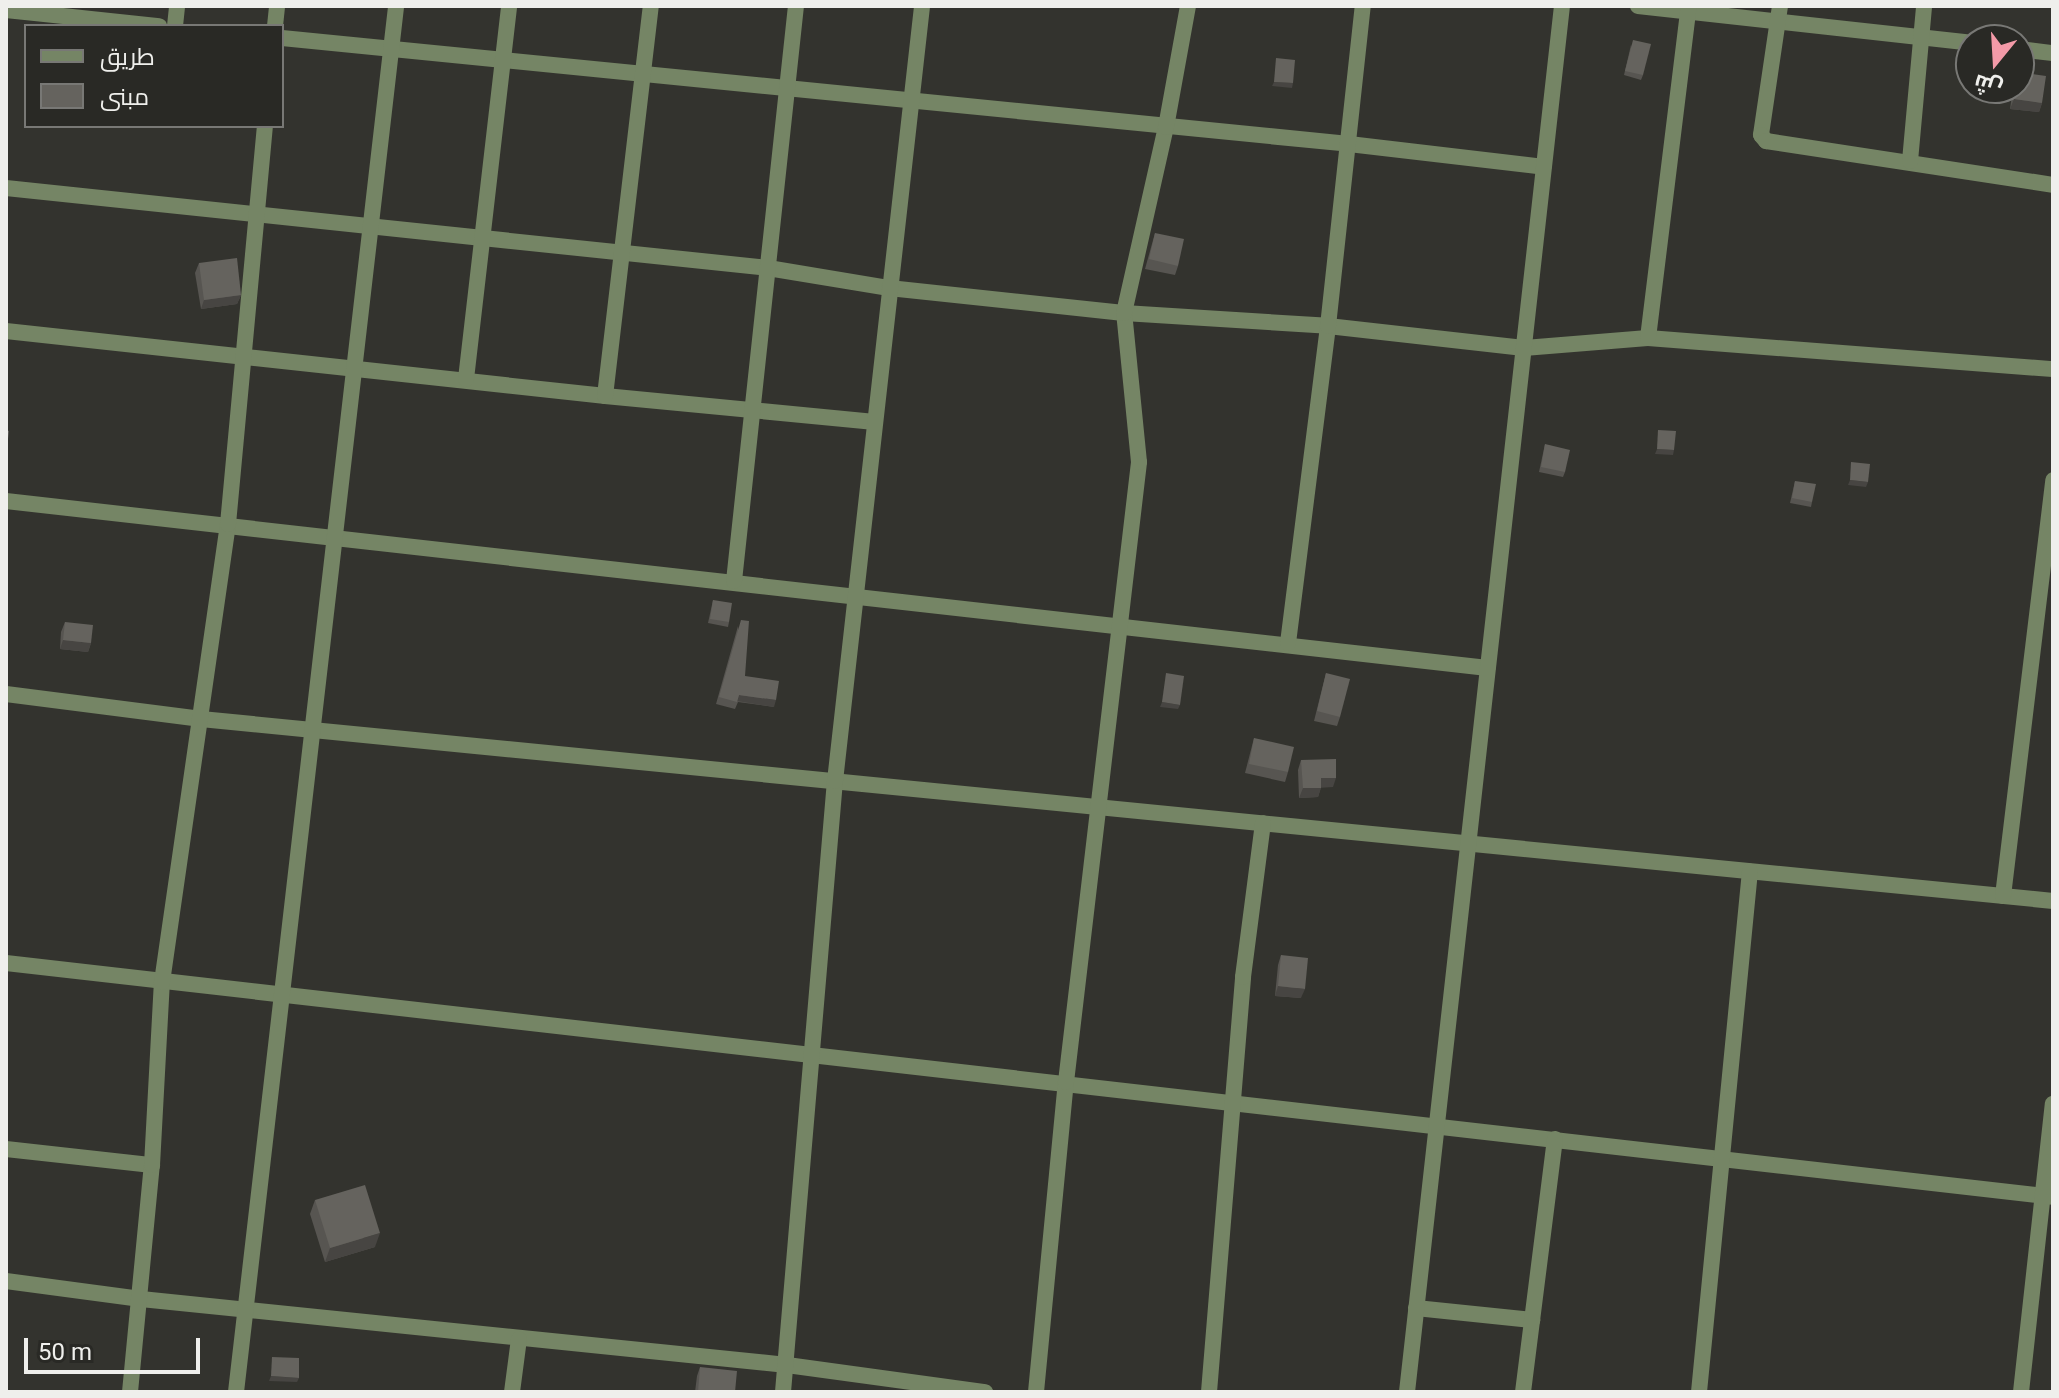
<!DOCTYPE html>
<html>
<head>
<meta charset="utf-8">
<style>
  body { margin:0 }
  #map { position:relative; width:2059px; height:1398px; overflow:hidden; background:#33332e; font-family:Roboto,Cairo,sans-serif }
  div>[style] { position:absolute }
  .street>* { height:16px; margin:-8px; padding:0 8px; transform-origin:8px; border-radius:8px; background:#758565 }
  .wall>* { inset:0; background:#575551 }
  .shaded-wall>* { inset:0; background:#474542 }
  .building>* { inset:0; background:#65635e }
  span { translate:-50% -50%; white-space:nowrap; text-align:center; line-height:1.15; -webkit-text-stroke:6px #292925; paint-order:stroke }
  .frame { position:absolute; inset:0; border:8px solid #efefec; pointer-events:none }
  .legend { position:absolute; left:24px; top:24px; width:260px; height:104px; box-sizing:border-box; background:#292925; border:2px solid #787875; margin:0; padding:10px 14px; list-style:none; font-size:24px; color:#efefec }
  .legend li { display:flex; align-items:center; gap:16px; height:40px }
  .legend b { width:40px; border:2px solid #787875 }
  .north { position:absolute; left:1955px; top:24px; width:80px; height:80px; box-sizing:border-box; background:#292925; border:2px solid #787875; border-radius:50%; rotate:198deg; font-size:22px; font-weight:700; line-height:32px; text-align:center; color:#efefec }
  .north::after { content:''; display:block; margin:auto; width:28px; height:36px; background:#f39aa8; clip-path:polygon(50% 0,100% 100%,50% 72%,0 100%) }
  .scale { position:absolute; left:24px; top:1338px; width:176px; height:36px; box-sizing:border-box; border:4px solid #efefec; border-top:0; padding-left:10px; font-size:24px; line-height:28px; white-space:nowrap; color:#efefec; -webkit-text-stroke:6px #292925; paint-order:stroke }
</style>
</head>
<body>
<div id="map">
  <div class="street">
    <i style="left:1638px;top:6px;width:335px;rotate:6.3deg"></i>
    <i style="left:1780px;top:6px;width:130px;rotate:98.4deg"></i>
    <i style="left:1761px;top:135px;width:8px;rotate:50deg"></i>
    <i style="left:1766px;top:141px;width:290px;rotate:8.7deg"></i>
    <i style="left:6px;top:10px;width:154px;rotate:6deg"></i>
    <i style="left:175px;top:26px;width:20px;rotate:-84deg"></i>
    <i style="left:275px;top:26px;width:20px;rotate:-84deg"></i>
    <i style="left:282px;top:38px;width:1072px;rotate:5.67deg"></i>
    <i style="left:1349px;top:144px;width:196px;rotate:6.7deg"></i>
    <i style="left:2019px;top:49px;width:34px;rotate:7deg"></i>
    <i style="left:1910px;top:161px;width:156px;rotate:-84.8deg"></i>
    <i style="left:6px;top:188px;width:766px;rotate:5.99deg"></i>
    <i style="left:768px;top:268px;width:123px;rotate:9.4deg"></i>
    <i style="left:889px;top:288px;width:236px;rotate:6.1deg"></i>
    <i style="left:1124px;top:313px;width:204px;rotate:3.6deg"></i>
    <i style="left:1328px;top:326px;width:197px;rotate:6.4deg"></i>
    <i style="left:1524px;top:348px;width:124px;rotate:-4.6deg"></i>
    <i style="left:1648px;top:338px;width:406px;rotate:4.4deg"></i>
    <i style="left:6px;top:331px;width:603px;rotate:6.19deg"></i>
    <i style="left:605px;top:396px;width:271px;rotate:5.5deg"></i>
    <i style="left:1648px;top:338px;width:335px;rotate:-83deg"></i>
    <i style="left:466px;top:379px;width:375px;rotate:-83.4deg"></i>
    <i style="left:605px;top:396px;width:393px;rotate:-83.3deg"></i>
    <i style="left:6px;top:501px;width:1491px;rotate:6.43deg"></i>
    <i style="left:734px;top:581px;width:578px;rotate:-83.85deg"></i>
    <i style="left:1288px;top:643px;width:320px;rotate:-82.8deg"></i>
    <i style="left:1328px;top:326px;width:322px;rotate:-83.8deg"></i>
    <i style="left:6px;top:694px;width:197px;rotate:7.3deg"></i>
    <i style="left:201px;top:719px;width:1861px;rotate:5.61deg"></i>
    <i style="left:2003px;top:896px;width:419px;rotate:-83.1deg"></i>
    <i style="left:6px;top:963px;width:2060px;rotate:6.52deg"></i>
    <i style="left:6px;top:1149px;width:147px;rotate:6.3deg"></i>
    <i style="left:6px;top:1281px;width:136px;rotate:7.6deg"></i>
    <i style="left:141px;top:1299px;width:649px;rotate:5.83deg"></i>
    <i style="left:787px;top:1365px;width:200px;rotate:7.8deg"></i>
    <i style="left:1416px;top:1308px;width:117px;rotate:5.9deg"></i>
    <i style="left:130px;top:1392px;width:228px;rotate:-84.5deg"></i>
    <i style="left:152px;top:1165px;width:183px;rotate:-86.9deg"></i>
    <i style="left:162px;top:982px;width:463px;rotate:-81.8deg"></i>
    <i style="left:228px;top:524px;width:400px;rotate:-84.7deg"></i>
    <i style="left:236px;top:1392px;width:1395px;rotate:-83.41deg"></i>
    <i style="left:512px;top:1392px;width:53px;rotate:-82.5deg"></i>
    <i style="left:783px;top:1392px;width:613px;rotate:-85.14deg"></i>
    <i style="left:835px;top:781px;width:780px;rotate:-83.59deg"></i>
    <i style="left:1036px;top:1392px;width:311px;rotate:-84.5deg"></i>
    <i style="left:1066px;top:1082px;width:624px;rotate:-83.28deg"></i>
    <i style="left:1139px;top:462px;width:150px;rotate:-95.7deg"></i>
    <i style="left:1124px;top:313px;width:191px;rotate:-77.3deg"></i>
    <i style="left:1166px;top:127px;width:123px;rotate:-79.7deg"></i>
    <i style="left:1209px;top:1392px;width:416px;rotate:-85.3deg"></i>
    <i style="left:1243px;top:977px;width:155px;rotate:-82.6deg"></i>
    <i style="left:1407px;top:1392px;width:1395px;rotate:-83.62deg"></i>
    <i style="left:1523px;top:1392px;width:255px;rotate:-82.8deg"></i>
    <i style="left:1699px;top:1392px;width:523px;rotate:-84.41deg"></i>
    <i style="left:2021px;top:1392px;width:290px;rotate:-83.7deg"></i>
  </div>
  <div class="wall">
    <i style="clip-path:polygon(1631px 45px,1643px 75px,1641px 80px,1624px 75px)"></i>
    <i style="clip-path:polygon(2013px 88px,2019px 88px,2042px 103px,2039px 112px,2010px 109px)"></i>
    <i style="clip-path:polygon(1155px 233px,1178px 266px,1175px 275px,1145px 269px)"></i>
    <i style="clip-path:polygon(199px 263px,241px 295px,237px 304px,201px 309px,195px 273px)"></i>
    <i style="clip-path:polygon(1545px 444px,1565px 472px,1563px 477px,1539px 472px)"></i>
    <i style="clip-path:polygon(1795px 481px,1812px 502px,1811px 507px,1790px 503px)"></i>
    <i style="clip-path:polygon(713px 600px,729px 622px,728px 627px,708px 623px)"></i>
    <i style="clip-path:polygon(65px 622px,91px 643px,88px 652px,60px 649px,61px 632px)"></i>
    <i style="clip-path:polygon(738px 626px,745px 676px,774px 707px,738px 702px,735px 709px,716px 704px)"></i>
    <i style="clip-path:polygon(1326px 673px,1340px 717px,1337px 726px,1314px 721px)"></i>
    <i style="clip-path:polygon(1254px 738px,1288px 772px,1285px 782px,1245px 773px)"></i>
    <i style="clip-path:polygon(1301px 760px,1333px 787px,1321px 787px,1318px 797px,1299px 798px,1298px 770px)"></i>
    <i style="clip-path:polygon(1281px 955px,1301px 998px,1275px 996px,1278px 965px)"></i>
    <i style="clip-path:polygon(315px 1200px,375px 1247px,325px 1262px,310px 1214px)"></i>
    <i style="clip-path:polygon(700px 1367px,735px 1392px,695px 1392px,697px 1376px)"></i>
  </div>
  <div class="shaded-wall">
    <i style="clip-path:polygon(1274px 82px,1293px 83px,1292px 88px,1272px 86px)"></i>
    <i style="clip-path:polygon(2014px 99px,2042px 103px,2039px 112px,2010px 109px)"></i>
    <i style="clip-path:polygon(241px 295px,237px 304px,201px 309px,204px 300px)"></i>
    <i style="clip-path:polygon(1657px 449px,1674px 450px,1673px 455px,1655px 454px)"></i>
    <i style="clip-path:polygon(1850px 480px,1868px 482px,1866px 487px,1848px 485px)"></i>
    <i style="clip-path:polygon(63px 640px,91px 643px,88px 652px,60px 649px)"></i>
    <i style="clip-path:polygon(739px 695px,776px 700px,774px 707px,737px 701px)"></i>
    <i style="clip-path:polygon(1162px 702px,1180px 705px,1178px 709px,1160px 707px)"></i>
    <i style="clip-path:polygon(1321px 778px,1336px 778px,1333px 787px,1318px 788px)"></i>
    <i style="clip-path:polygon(1303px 788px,1321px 788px,1318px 797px,1299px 798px)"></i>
    <i style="clip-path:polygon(1278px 986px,1305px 989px,1301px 998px,1275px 996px)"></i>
    <i style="clip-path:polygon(380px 1233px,375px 1247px,325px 1262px,330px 1248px)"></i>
    <i style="clip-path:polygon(271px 1376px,299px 1378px,297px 1382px,269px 1381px)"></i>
  </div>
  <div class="building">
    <i style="clip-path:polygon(1633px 40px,1651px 44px,1643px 75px,1625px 71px)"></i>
    <i style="clip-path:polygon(1276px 58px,1295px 60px,1293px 83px,1274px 82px)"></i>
    <i style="clip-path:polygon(2019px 72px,2046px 76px,2042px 103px,2014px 99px,2015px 88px,2019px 88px)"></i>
    <i style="clip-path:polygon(1155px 233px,1184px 239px,1178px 266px,1149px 259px)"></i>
    <i style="clip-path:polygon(237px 258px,241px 295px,204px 300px,199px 263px)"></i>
    <i style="clip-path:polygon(6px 430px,9px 431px,6px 455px)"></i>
    <i style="clip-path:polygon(1658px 430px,1676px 431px,1674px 450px,1657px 449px)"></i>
    <i style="clip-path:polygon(1545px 444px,1570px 450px,1565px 472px,1541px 467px)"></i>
    <i style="clip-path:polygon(1851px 462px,1870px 464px,1868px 482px,1850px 480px)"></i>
    <i style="clip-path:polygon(1795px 481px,1816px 484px,1812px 502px,1792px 498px)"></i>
    <i style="clip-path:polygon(713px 600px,732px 603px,729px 622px,710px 619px)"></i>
    <i style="clip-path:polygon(741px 620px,749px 621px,745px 676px,779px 681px,776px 700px,739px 695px,737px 702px,719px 697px)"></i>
    <i style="clip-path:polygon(65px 622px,93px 625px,91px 643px,63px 640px)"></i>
    <i style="clip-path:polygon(1166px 673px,1184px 676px,1180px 705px,1162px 702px)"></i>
    <i style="clip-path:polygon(1326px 673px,1350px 679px,1340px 717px,1317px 711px)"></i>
    <i style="clip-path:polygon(1254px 738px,1294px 747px,1288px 772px,1249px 764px)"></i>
    <i style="clip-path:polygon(1336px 759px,1336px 778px,1321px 778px,1321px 788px,1303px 788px,1301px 760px)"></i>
    <i style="clip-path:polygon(1281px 955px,1308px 958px,1305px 989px,1278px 986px)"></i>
    <i style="clip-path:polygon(365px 1185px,380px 1233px,330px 1248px,315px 1200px)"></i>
    <i style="clip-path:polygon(272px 1357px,299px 1358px,299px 1378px,271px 1376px)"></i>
    <i style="clip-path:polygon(700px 1367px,737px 1371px,735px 1392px,698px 1392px)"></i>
  </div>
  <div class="frame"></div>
  <ul class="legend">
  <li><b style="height:10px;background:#758565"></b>طريق</li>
  <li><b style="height:22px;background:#65635e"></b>مبنى</li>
  </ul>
  <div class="north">ش</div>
  <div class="scale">50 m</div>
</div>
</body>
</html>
